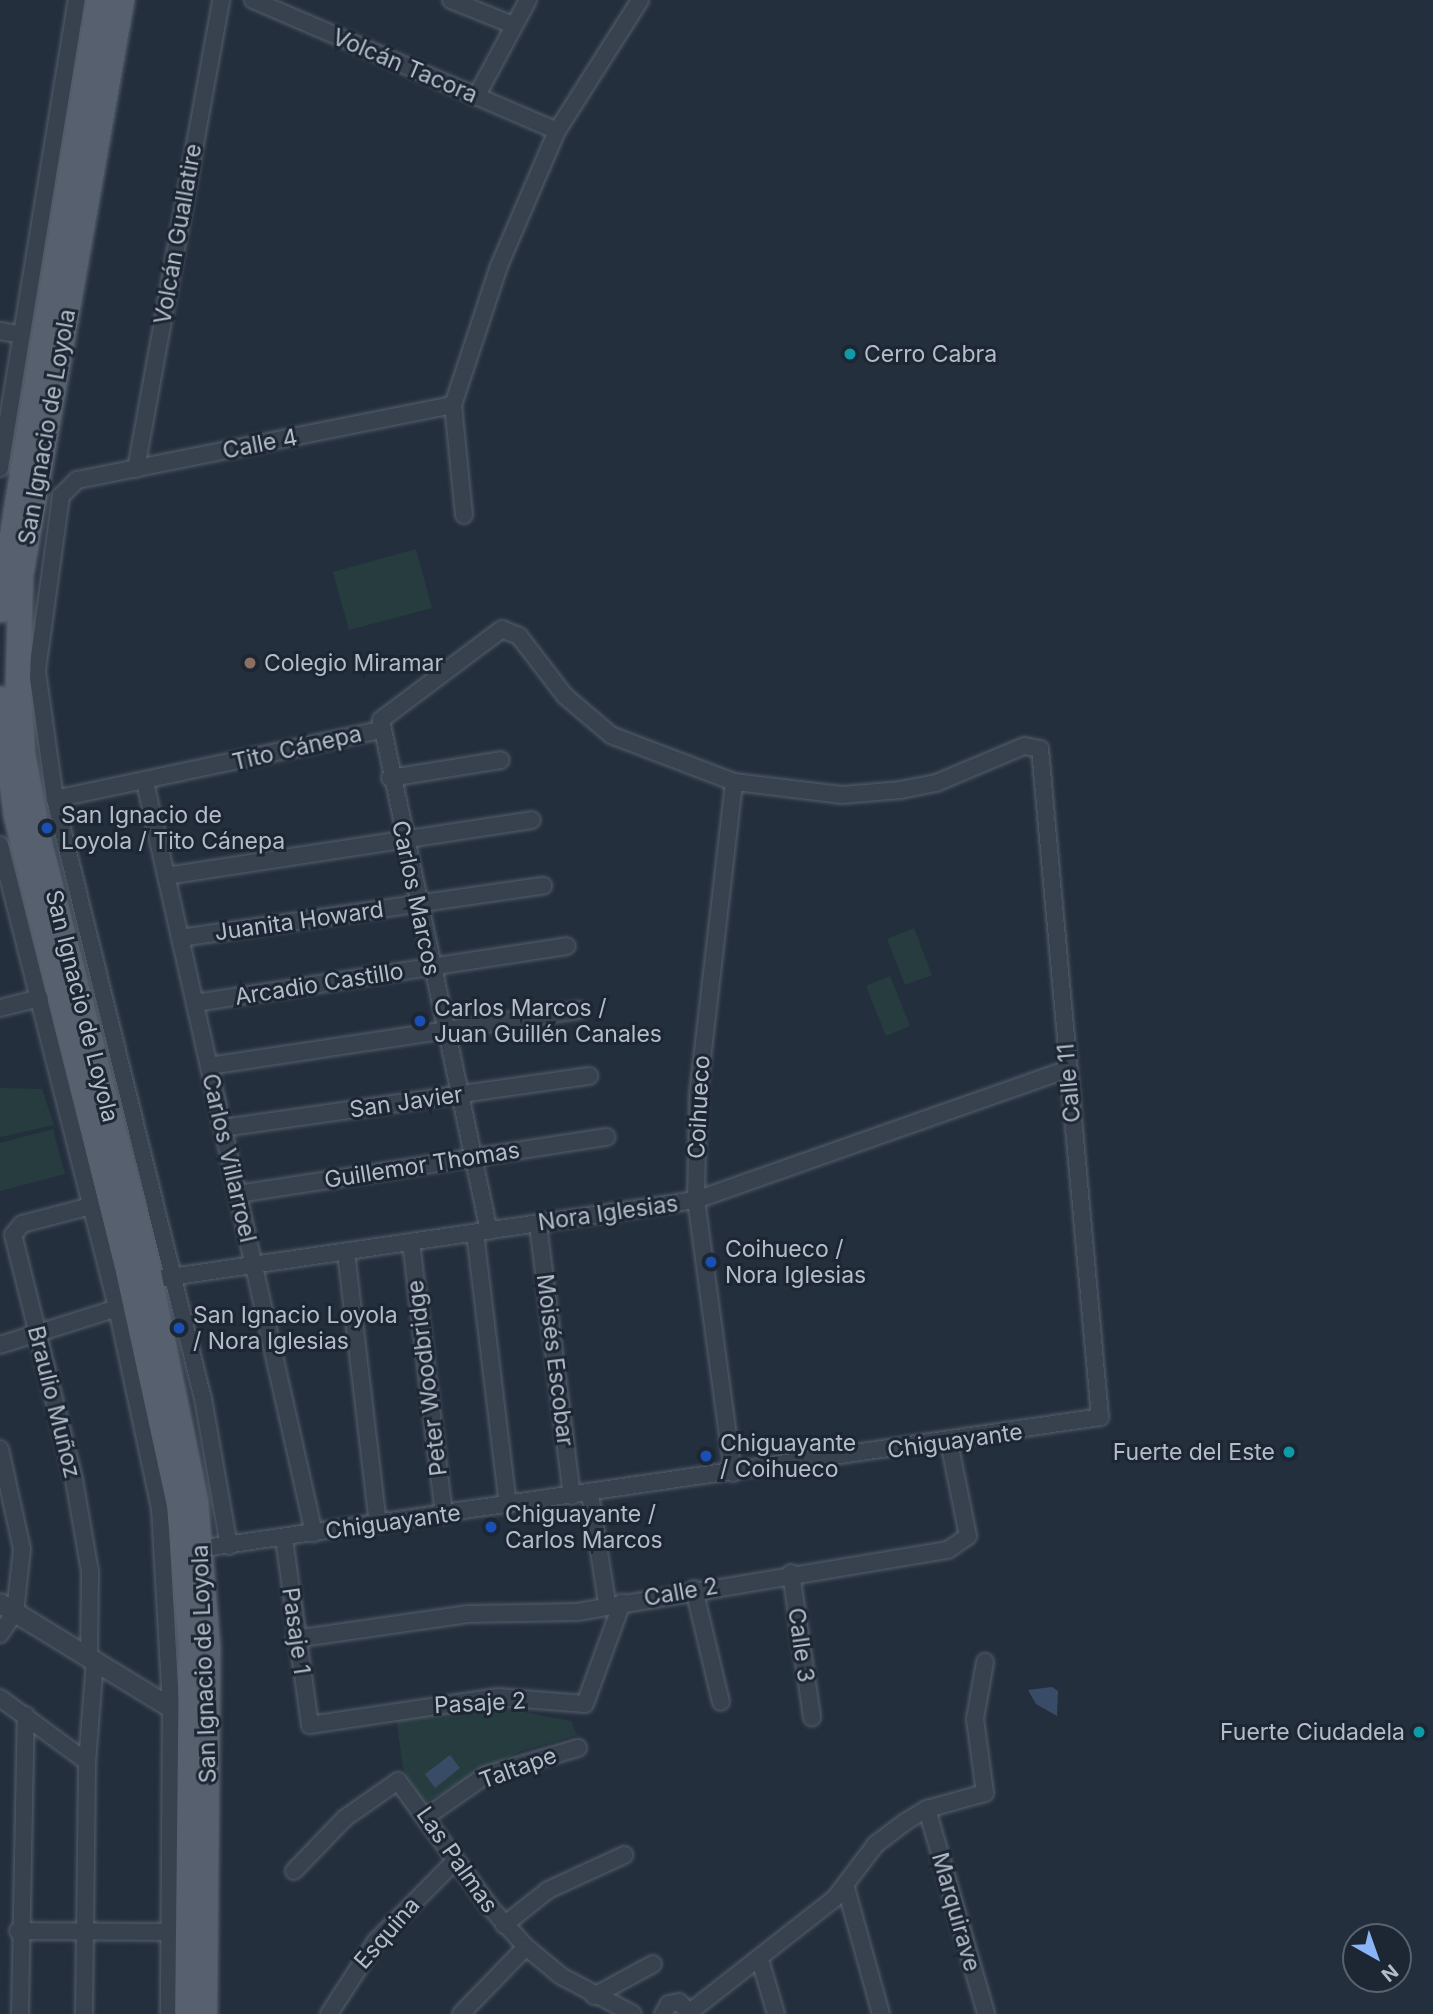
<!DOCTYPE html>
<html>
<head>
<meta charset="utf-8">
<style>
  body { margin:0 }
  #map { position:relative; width:1433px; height:2014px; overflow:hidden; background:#242f3e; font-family:Inter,sans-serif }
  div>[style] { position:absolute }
  .green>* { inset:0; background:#263c3f }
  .water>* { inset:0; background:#394c67 }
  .roads { filter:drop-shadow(0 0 2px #565f6c) drop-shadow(0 0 2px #565f6c) }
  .minor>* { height:16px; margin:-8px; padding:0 8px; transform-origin:8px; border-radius:8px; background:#38414e }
  .tertiary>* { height:19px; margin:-9.5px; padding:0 9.5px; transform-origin:9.5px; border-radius:9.5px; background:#38414e }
  .primary>* { height:24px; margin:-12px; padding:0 12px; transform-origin:12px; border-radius:12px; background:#56606e }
  .dots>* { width:19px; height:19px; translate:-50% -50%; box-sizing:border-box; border:4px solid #1d2633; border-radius:50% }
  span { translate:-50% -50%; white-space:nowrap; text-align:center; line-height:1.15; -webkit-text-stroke:6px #1d2633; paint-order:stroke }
  .street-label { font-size:23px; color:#b4bcc9 }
  .poi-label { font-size:23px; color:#b4bcc9 }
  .left { translate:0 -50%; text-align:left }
  .right { translate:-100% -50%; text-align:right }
  .north { position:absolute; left:1342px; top:1923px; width:70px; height:70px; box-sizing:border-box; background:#1d2633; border:2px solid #59626f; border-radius:50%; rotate:140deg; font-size:19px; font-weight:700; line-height:28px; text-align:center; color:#b4bcc9 }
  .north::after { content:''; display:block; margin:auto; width:24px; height:32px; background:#8ab4f8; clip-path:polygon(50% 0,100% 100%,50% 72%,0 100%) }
</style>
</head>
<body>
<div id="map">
  <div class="green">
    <i style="clip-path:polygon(416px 549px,432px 608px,349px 630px,333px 572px)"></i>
    <i style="clip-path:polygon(914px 928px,932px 975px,905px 985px,887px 939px)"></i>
    <i style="clip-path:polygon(890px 976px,910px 1026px,886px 1036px,866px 986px)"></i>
    <i style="clip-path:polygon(0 1088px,42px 1089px,54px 1125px,0 1137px)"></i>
    <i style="clip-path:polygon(53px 1129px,65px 1174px,0 1191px,0 1143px)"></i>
    <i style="clip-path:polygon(508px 1709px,571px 1721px,577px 1735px,518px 1752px,424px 1803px,403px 1768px,396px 1716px)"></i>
  </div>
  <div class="water">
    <i style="clip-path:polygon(1052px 1687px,1058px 1691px,1057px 1716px,1036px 1704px,1028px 1690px)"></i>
    <i style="clip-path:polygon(450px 1755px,460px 1768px,435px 1788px,425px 1774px)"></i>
  </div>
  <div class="roads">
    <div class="minor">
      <i style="left:253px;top:0;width:331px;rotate:23.3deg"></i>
      <i style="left:451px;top:0;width:67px;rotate:22deg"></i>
      <i style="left:476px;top:97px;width:110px;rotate:-61.8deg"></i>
      <i style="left:0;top:331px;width:22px;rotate:10deg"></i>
      <i style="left:0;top:468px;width:474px;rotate:-80.7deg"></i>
      <i style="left:136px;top:469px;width:477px;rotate:-79.7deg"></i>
      <i style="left:464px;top:515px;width:111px;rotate:-95.7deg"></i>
      <i style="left:453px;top:405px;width:146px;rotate:-71.7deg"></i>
      <i style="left:499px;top:266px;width:147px;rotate:-66.8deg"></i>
      <i style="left:557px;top:131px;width:155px;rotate:-57.6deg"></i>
      <i style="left:390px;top:778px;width:112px;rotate:-9.2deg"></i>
      <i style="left:145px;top:782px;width:770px;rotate:77.32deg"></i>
      <i style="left:55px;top:799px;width:332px;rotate:-12deg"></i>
      <i style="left:0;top:845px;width:478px;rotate:75.8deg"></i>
      <i style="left:117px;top:1308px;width:206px;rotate:77.9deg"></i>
      <i style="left:160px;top:1509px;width:198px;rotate:86.8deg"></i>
      <i style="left:171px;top:1707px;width:307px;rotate:90.4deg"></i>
      <i style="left:166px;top:876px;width:370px;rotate:-8.7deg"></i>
      <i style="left:180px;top:938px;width:367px;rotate:-8.2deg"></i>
      <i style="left:195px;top:1003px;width:376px;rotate:-8.7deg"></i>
      <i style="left:0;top:1008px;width:41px;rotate:-14deg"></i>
      <i style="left:209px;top:1066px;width:374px;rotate:-8.6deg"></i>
      <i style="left:223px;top:1128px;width:370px;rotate:-8.1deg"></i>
      <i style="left:238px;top:1194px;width:373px;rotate:-8.8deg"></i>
      <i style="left:538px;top:1224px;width:274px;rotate:82.9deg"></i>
      <i style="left:475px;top:1233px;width:274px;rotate:83.1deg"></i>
      <i style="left:411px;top:1242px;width:275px;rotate:83.1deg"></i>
      <i style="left:346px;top:1252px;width:274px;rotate:83.3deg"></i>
      <i style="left:164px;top:1278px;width:538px;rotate:-8.34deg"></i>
      <i style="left:696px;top:1200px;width:394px;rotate:-19.4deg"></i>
      <i style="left:0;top:1345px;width:123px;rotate:-17.5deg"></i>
      <i style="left:0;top:1449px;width:102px;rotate:77.6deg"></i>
      <i style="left:22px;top:1549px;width:63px;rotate:96.3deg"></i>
      <i style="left:15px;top:1612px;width:27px;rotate:124deg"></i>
      <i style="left:733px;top:1473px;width:275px;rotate:-97.7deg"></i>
      <i style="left:696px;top:1200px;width:106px;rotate:-88.9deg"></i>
      <i style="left:698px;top:1094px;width:314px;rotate:-83.4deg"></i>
      <i style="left:590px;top:1494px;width:110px;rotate:81.1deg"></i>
      <i style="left:284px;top:1538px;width:189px;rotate:82.1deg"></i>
      <i style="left:310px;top:1725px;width:190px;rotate:-8.5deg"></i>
      <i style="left:498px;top:1697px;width:87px;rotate:4.6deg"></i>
      <i style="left:585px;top:1704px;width:108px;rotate:-69.9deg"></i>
      <i style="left:229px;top:1546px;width:149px;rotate:-100deg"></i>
      <i style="left:203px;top:1399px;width:618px;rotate:-103.86deg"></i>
      <i style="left:55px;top:799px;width:129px;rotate:-98deg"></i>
      <i style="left:37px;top:671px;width:177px;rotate:-82.2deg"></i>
      <i style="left:61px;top:496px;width:23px;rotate:-45deg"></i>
      <i style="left:77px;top:480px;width:383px;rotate:-11.3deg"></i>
      <i style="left:191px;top:1550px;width:919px;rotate:-8.32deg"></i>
      <i style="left:1100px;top:1417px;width:671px;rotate:-95.13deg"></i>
      <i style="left:1040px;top:749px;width:16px;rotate:-169deg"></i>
      <i style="left:1024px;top:746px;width:95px;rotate:157.2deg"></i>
      <i style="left:936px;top:783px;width:36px;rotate:169deg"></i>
      <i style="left:901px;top:790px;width:59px;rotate:175.2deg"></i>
      <i style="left:842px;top:795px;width:109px;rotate:-173.1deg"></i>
      <i style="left:734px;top:782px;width:132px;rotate:-159.1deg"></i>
      <i style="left:611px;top:735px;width:60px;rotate:-139.7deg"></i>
      <i style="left:565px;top:696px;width:76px;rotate:-127.5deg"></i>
      <i style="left:519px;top:636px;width:18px;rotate:-158deg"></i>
      <i style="left:502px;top:629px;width:151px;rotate:143.1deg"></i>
      <i style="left:381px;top:720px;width:522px;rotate:78.07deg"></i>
      <i style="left:791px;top:1573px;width:146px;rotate:81.7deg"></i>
      <i style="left:694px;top:1589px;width:116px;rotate:76.6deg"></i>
      <i style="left:295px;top:1639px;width:175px;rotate:-8.2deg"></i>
      <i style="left:468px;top:1614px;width:109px;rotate:-1.1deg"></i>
      <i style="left:577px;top:1612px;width:376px;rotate:-9.5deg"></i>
      <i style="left:948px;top:1550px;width:24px;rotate:-35deg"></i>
      <i style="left:968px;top:1536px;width:96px;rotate:-101.4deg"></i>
      <i style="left:89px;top:1657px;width:85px;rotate:-89.3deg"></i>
      <i style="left:90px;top:1572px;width:94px;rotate:-99.8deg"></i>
      <i style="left:74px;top:1479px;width:252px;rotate:-104deg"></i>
      <i style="left:13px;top:1235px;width:14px;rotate:-51deg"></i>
      <i style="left:22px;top:1224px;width:71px;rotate:-14.6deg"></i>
      <i style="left:0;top:1698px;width:108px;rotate:36.3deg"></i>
      <i style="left:927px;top:1809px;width:213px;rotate:73.9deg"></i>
      <i style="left:426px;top:1817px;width:73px;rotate:-35deg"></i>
      <i style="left:486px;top:1775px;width:96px;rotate:-16.4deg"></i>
      <i style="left:294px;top:1871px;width:74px;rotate:-46.1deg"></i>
      <i style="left:345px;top:1818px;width:65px;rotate:-34.9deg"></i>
      <i style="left:398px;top:1781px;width:155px;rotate:53.9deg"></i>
      <i style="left:489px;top:1906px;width:55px;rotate:47.9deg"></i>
      <i style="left:526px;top:1947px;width:45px;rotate:39.6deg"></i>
      <i style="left:561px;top:1976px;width:81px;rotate:27.8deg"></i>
      <i style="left:846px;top:1888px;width:131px;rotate:74.5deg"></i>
      <i style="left:504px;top:1925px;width:56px;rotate:-38.5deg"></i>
      <i style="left:548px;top:1890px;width:84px;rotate:-24.7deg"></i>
      <i style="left:18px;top:1931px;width:150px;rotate:0.4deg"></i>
      <i style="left:760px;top:1960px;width:56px;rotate:73.5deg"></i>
      <i style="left:594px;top:1996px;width:67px;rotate:-28.5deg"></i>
      <i style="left:691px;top:2011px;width:183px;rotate:-38.1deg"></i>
      <i style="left:835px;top:1898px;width:68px;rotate:-52.8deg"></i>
      <i style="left:876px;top:1844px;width:36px;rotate:-37deg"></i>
      <i style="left:905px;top:1822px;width:26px;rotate:-31deg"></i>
      <i style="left:927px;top:1809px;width:60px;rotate:-15.4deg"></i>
      <i style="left:985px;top:1793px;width:75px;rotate:-97.7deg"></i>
      <i style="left:975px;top:1719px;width:58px;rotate:-80deg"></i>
      <i style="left:20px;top:2014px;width:299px;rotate:-88.9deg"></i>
      <i style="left:84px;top:2014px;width:252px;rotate:-89.3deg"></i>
      <i style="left:87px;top:1762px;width:101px;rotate:-85.5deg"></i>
      <i style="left:329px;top:2014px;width:87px;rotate:-57.2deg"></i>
      <i style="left:376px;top:1941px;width:112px;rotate:-45.4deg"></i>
      <i style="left:461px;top:2014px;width:93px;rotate:-45.9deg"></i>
      <i style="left:663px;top:2014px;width:12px;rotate:-59deg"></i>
      <i style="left:669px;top:2004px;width:10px;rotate:-11deg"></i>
      <i style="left:679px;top:2002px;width:17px;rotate:45deg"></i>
    </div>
    <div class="tertiary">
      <i style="left:0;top:1603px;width:236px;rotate:31.5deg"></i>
    </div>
    <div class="primary">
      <i style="left:122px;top:0;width:584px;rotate:99.96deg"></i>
      <i style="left:21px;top:575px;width:107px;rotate:91.6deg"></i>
      <i style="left:18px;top:682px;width:72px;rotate:86deg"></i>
      <i style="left:23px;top:754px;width:92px;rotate:79.3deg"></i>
      <i style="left:40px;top:844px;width:427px;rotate:75.6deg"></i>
      <i style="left:146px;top:1258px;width:249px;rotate:78.4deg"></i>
      <i style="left:196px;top:1502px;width:147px;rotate:85.3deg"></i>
      <i style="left:208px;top:1649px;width:365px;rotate:90.5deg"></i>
      <i style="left:0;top:610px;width:618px;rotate:-80.78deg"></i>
      <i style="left:0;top:699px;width:117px;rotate:82.1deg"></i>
      <i style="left:16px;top:815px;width:460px;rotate:76.2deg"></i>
      <i style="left:126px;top:1262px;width:249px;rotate:77.7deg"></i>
      <i style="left:179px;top:1505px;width:144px;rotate:85.2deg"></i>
      <i style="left:191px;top:1648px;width:366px;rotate:90.6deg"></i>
    </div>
  </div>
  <div class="dots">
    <i style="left:850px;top:354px;background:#0f9aa8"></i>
    <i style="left:250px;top:663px;background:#8d6e63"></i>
    <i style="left:47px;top:828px;background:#1a4fb4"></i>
    <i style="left:420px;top:1021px;background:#1a4fb4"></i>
    <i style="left:711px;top:1262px;background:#1a4fb4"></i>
    <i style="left:179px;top:1328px;background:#1a4fb4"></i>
    <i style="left:1289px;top:1452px;background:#0f9aa8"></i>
    <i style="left:706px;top:1456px;background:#1a4fb4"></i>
    <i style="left:491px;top:1527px;background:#1a4fb4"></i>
    <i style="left:1419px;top:1732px;background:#0f9aa8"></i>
  </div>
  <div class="street-label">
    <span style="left:405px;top:66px;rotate:23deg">Volcán Tacora</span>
    <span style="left:178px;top:234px;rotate:-80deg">Volcán Guallatire</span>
    <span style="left:47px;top:427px;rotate:-80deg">San Ignacio de Loyola</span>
    <span style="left:260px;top:444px;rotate:-11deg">Calle 4</span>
    <span style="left:297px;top:748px;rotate:-13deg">Tito Cánepa</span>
    <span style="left:416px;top:898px;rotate:78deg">Carlos Marcos</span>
    <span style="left:299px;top:921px;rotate:-8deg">Juanita Howard</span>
    <span style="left:319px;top:984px;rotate:-9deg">Arcadio Castillo</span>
    <span style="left:82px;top:1006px;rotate:76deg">San Ignacio de Loyola</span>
    <span style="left:1069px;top:1083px;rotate:-95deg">Calle 11</span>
    <span style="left:406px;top:1102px;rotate:-8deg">San Javier</span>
    <span style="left:699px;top:1107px;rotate:-87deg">Coihueco</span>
    <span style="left:229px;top:1158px;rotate:77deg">Carlos Villarroel</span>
    <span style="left:422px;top:1165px;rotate:-9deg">Guillemor Thomas</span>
    <span style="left:608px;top:1213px;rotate:-8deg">Nora Iglesias</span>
    <span style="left:555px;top:1360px;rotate:83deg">Moisés Escobar</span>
    <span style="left:427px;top:1378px;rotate:-97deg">Peter Woodbridge</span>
    <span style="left:54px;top:1402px;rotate:76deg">Braulio Muñoz</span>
    <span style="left:955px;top:1441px;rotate:-8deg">Chiguayante</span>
    <span style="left:393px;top:1522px;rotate:-8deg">Chiguayante</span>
    <span style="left:681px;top:1592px;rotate:-10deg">Calle 2</span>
    <span style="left:296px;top:1631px;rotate:82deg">Pasaje 1</span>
    <span style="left:801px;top:1645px;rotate:82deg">Calle 3</span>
    <span style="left:204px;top:1664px;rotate:-92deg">San Ignacio de Loyola</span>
    <span style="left:480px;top:1703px;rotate:-3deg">Pasaje 2</span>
    <span style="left:518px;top:1768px;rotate:-20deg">Taltape</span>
    <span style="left:457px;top:1860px;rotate:55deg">Las Palmas</span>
    <span style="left:956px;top:1912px;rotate:74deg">Marquirave</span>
    <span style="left:387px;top:1933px;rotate:-49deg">Esquina</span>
  </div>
  <div class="poi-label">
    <span class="left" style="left:864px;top:354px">Cerro Cabra</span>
    <span class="left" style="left:264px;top:663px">Colegio Miramar</span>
    <span class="left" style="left:61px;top:828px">San Ignacio de<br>Loyola / Tito Cánepa</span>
    <span class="left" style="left:434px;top:1021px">Carlos Marcos /<br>Juan Guillén Canales</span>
    <span class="left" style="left:725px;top:1262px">Coihueco /<br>Nora Iglesias</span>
    <span class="left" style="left:193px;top:1328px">San Ignacio Loyola<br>/ Nora Iglesias</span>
    <span class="left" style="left:720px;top:1456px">Chiguayante<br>/ Coihueco</span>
    <span class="right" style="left:1275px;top:1452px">Fuerte del Este</span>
    <span class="left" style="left:505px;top:1527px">Chiguayante /<br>Carlos Marcos</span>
    <span class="right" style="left:1405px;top:1732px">Fuerte Ciudadela</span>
  </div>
  <div class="north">N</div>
</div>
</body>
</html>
